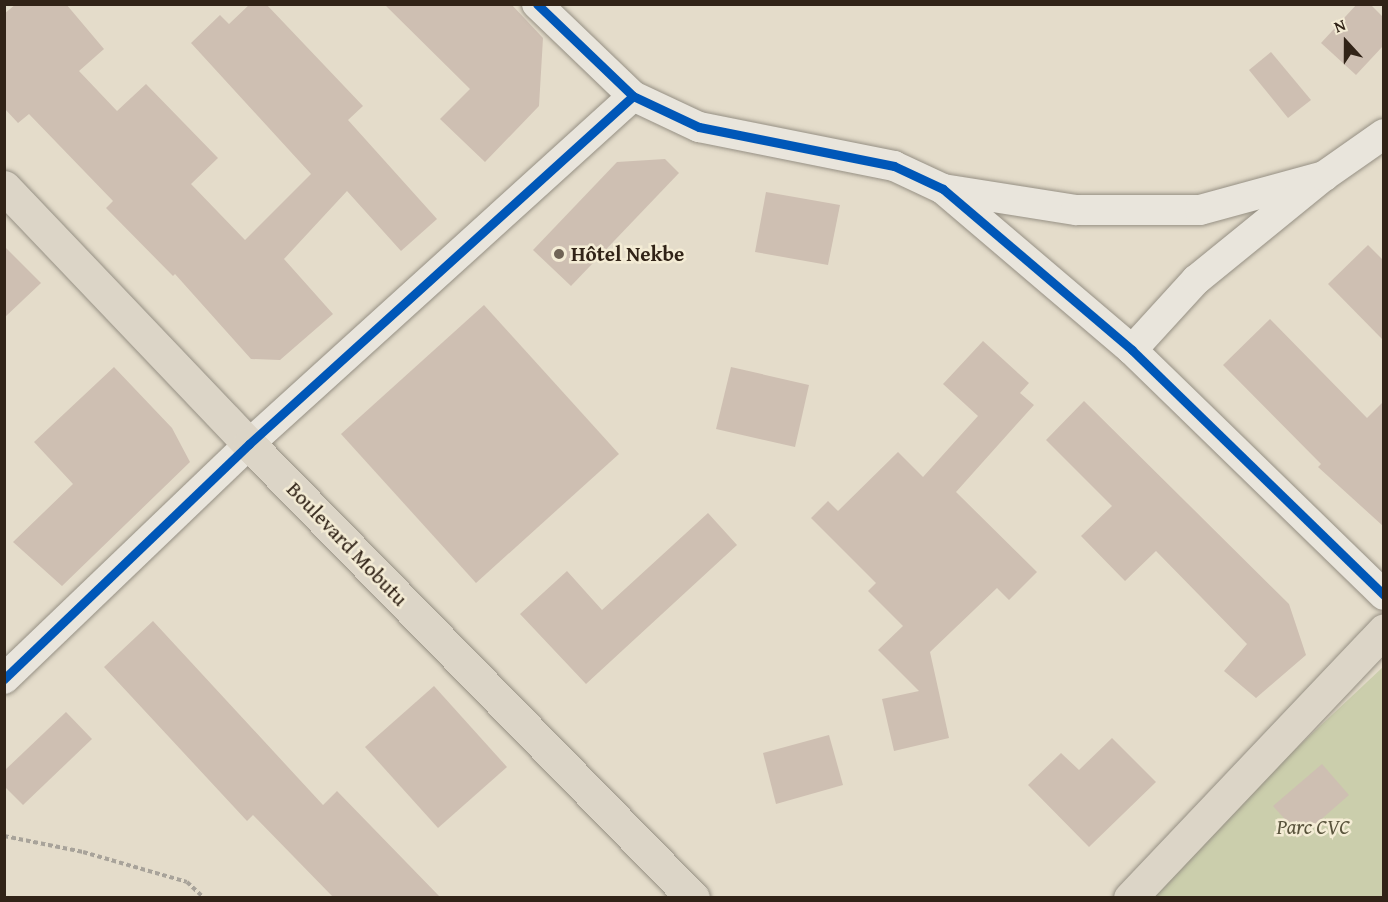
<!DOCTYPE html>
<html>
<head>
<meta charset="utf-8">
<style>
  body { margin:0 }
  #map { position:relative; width:1388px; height:902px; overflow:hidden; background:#e4dcca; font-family:"Gentium Book Plus",serif }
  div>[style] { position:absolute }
  .green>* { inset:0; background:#cbceac }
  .building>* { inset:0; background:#cebfb2 }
  .path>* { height:4px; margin-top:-2px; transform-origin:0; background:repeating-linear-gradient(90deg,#a8a39a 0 4.5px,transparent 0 7.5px) }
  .roads { filter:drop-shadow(0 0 2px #969084) drop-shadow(0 0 2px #969084) }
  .minor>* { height:30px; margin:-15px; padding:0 15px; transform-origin:15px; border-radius:15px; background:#e9e5dc }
  .primary>* { height:33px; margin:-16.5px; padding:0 16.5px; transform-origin:16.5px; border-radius:16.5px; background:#dcd5c7 }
  .cycleway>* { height:9px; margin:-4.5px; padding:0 4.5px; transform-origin:4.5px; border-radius:4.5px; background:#0057b8 }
  .dots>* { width:16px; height:16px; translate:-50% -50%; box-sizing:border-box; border:3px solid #f4ecd5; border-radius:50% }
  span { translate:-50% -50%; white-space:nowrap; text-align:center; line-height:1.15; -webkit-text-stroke:5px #f4ecd5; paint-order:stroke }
  .poi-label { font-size:21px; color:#312317; font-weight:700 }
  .left { translate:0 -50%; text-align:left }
  .street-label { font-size:21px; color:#312317 }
  .park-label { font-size:21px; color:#59533c; font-style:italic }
  .frame { position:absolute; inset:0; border:6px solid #312317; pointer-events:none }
  .north { position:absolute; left:1316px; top:12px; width:60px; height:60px; -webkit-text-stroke:4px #f4ecd5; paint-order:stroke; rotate:339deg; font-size:16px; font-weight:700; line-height:24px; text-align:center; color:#312317 }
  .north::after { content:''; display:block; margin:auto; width:21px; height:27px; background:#312317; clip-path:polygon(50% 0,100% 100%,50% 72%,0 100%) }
</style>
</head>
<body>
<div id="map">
  <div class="green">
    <i style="clip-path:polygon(1383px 667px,1383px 897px,1138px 898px,1154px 882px)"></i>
  </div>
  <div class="building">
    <i style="clip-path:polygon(16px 4px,66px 4px,104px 49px,79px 71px,117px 111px,146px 84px,218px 158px,191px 184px,245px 240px,311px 174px,191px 43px,220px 15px,229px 24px,250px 4px,266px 4px,363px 106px,348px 120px,437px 219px,401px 251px,347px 191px,284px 259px,333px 314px,280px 360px,251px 359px,175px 274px,173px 276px,106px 208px,113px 201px,29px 114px,18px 123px,4px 108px,4px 14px)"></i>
    <i style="clip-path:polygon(384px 4px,511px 4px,543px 38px,539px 106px,485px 162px,440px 119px,470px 89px)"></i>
    <i style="clip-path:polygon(1357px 4px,1370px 4px,1383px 17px,1383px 46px,1356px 75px,1321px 43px)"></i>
    <i style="clip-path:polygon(1271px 52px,1311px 100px,1288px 118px,1249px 70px)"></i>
    <i style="clip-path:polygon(665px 159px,679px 173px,571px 286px,533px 250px,617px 162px)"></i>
    <i style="clip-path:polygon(766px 192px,840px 205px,828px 265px,755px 252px)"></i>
    <i style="clip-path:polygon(1368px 245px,1383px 260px,1383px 340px,1328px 284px)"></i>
    <i style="clip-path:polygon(4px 246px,41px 283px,4px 318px)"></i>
    <i style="clip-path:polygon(484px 305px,619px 454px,476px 583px,341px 434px)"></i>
    <i style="clip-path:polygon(1270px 319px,1367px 418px,1383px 402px,1383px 526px,1318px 467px,1321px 464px,1223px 365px)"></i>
    <i style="clip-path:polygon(983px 341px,1029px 383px,1020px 393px,1034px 405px,956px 492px,1037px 572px,1009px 600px,997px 588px,930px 652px,949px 738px,894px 751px,882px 699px,919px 691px,878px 650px,903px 626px,868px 591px,876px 583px,811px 518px,828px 501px,838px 511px,898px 452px,923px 477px,978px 416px,943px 384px)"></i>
    <i style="clip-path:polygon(114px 367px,172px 428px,190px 462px,62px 586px,13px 542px,73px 484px,34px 442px)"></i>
    <i style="clip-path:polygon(731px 367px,809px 385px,795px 447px,716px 429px)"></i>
    <i style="clip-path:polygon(1084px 401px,1289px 604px,1306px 655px,1256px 698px,1224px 671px,1247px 644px,1156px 551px,1125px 581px,1081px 536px,1112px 506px,1046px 440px)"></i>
    <i style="clip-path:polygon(708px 513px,737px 545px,586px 684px,520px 614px,567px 571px,602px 610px)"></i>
    <i style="clip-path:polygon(153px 621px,323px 805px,337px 791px,440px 897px,333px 897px,253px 815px,247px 821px,104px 667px)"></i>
    <i style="clip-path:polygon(434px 686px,507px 767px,438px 828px,365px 747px)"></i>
    <i style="clip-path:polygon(66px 712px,92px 739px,23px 805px,4px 786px,4px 771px)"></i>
    <i style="clip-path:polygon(829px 735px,843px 785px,776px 804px,763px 753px)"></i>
    <i style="clip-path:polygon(1112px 738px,1156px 782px,1089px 847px,1028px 785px,1061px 753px,1079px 770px)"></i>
    <i style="clip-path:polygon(1322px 764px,1349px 795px,1301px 837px,1273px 806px)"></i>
  </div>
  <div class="path">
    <i style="left:4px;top:836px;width:81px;rotate:11.4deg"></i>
    <i style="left:83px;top:852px;width:108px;rotate:16.1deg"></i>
    <i style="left:187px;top:882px;width:23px;rotate:43deg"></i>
  </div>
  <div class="roads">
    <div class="minor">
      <i style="left:537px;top:4px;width:133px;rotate:43.8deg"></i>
      <i style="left:633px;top:96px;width:73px;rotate:25.2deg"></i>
      <i style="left:699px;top:127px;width:199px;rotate:11.3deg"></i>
      <i style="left:894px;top:166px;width:54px;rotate:25.1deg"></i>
      <i style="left:943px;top:189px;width:248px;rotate:40.4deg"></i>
      <i style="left:1132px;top:350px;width:351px;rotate:44.2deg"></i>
      <i style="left:943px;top:189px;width:135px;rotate:9deg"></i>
      <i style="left:1076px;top:210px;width:124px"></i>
      <i style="left:1200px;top:210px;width:129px;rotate:-15.3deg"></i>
      <i style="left:1132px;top:350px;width:95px;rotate:-47.6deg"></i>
      <i style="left:1196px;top:280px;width:165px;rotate:-39.1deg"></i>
      <i style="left:1324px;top:176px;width:73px;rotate:-35deg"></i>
      <i style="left:4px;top:679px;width:339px;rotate:-43.8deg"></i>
      <i style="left:249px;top:444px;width:518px;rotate:-42.18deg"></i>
    </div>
    <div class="primary">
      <i style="left:4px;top:187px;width:355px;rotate:46.4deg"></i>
      <i style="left:249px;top:444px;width:635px;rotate:45.64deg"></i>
      <i style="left:1130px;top:898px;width:369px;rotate:-46.5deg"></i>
    </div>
  </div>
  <div class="cycleway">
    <i style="left:537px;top:4px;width:133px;rotate:43.8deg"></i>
    <i style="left:633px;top:96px;width:73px;rotate:25.2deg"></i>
    <i style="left:699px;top:127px;width:199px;rotate:11.3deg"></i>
    <i style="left:894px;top:166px;width:54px;rotate:25.1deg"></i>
    <i style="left:943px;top:189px;width:248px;rotate:40.4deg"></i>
    <i style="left:1132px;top:350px;width:351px;rotate:44.2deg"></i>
    <i style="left:4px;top:679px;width:339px;rotate:-43.8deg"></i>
    <i style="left:249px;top:444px;width:518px;rotate:-42.18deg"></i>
  </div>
  <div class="dots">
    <i style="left:559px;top:254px;background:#706456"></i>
  </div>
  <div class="poi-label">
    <span class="left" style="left:571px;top:254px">Hôtel Nekbe</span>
  </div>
  <div class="street-label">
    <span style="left:347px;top:544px;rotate:46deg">Boulevard Mobutu</span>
  </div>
  <div class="park-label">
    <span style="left:1313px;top:827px">Parc CVC</span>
  </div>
  <div class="frame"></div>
  <div class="north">N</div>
</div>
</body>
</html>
